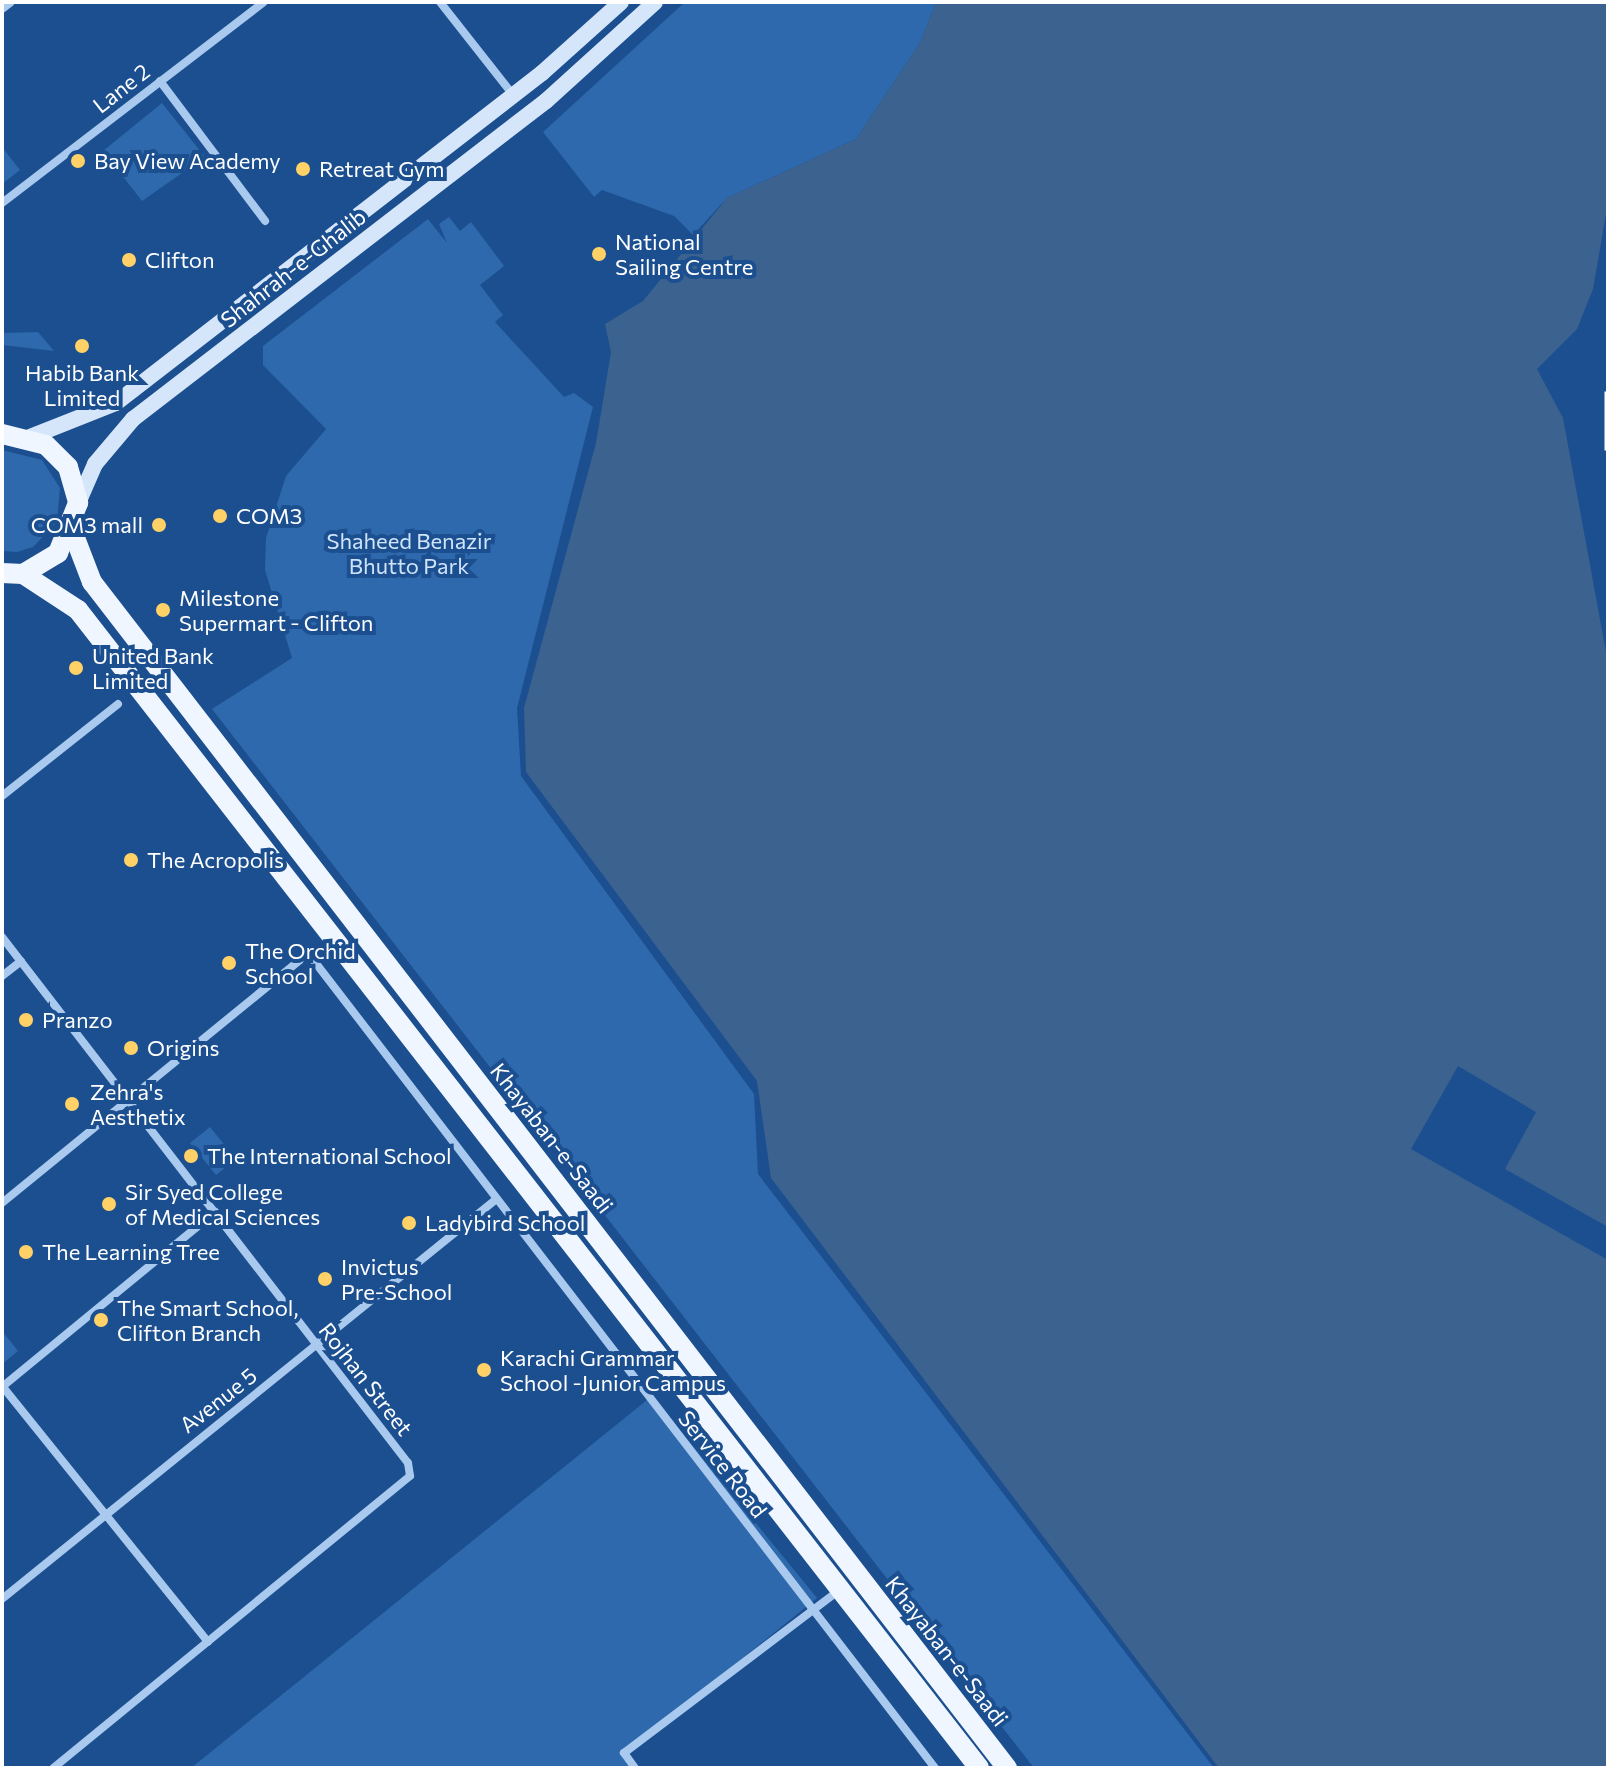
<!DOCTYPE html>
<html>
<head>
<meta charset="utf-8">
<style>
  body { margin:0 }
  #map { position:relative; width:1610px; height:1770px; overflow:hidden; background:#1b4f8f; font-family:Commissioner,sans-serif }
  div>[style] { position:absolute }
  .green>* { inset:0; background:#2e69ad }
  .water>* { inset:0; background:#3c6290 }
  .street>* { height:8px; margin:-4px; padding:0 4px; transform-origin:4px; border-radius:4px; background:#a9c9ee }
  .secondary>* { height:16px; margin:-8px; padding:0 8px; transform-origin:8px; border-radius:8px; background:#d6e6fa }
  .primary>* { height:20px; margin:-10px; padding:0 10px; transform-origin:10px; border-radius:10px; background:#f0f6ff }
  .rail>* { height:7px; margin-top:-3.5px; transform-origin:0; background:repeating-linear-gradient(90deg,#1b4f8f 0 12px,#fff 0 24px); box-sizing:border-box; border-block:2px solid #fff }
  .dots>* { width:22px; height:22px; translate:-50% -50%; box-sizing:border-box; border:4px solid #1b4f8f; border-radius:50% }
  span { translate:-50% -50%; white-space:nowrap; text-align:center; line-height:1.15; -webkit-text-stroke:8px #1b4f8f; paint-order:stroke }
  .street-label { font-size:22px; color:#fff }
  .poi-label { font-size:22px; color:#fff }
  .left { translate:0 -50%; text-align:left }
  .right { translate:-100% -50%; text-align:right }
  .park-label { font-size:22px; color:#cfe3fa }
  .frame { position:absolute; inset:0; border:4px solid #fff; pointer-events:none }
</style>
</head>
<body>
<div id="map">
  <div class="green">
    <i style="clip-path:polygon(685px 2px,936px 2px,920px 43px,856px 139px,727px 198px,693px 235px,674px 216px,602px 190px,594px 197px,543px 132px)"></i>
    <i style="clip-path:polygon(162px 103px,205px 157px,142px 201px,103px 151px)"></i>
    <i style="clip-path:polygon(2px 147px,20px 170px,2px 184px)"></i>
    <i style="clip-path:polygon(449px 217px,460px 231px,471px 222px,504px 266px,480px 285px,503px 315px,495px 322px,564px 397px,574px 393px,593px 407px,517px 708px,521px 776px,754px 1094px,758px 1174px,1214px 1768px,1034px 1768px,212px 709px,292px 658px,265px 570px,266px 538px,286px 476px,326px 429px,263px 365px,263px 346px,428px 219px,447px 243px,439px 224px)"></i>
    <i style="clip-path:polygon(38px 332px,54px 351px,2px 345px,2px 333px)"></i>
    <i style="clip-path:polygon(2px 450px,42px 460px,60px 488px,57px 522px,33px 547px,17px 552px,2px 551px)"></i>
    <i style="clip-path:polygon(210px 1127px,236px 1159px,216px 1175px,190px 1143px)"></i>
    <i style="clip-path:polygon(2px 1331px,18px 1351px,2px 1364px)"></i>
    <i style="clip-path:polygon(652px 1396px,817px 1598px,625px 1753px,635px 1768px,191px 1768px)"></i>
  </div>
  <div class="water">
    <i style="clip-path:polygon(936px 2px,1608px 2px,1608px 202px,1593px 289px,1577px 329px,1537px 369px,1563px 418px,1608px 663px,1608px 1227px,1505px 1169px,1536px 1112px,1458px 1066px,1411px 1149px,1608px 1260px,1608px 1768px,1219px 1768px,771px 1178px,757px 1081px,526px 772px,524px 708px,596px 443px,611px 352px,605px 324px,643px 301px,727px 198px,856px 139px,920px 43px)"></i>
  </div>
  <div class="street">
    <i style="left:440px;top:2px;width:120px;rotate:51.8deg"></i>
    <i style="left:2px;top:9px;width:11px;rotate:-38deg"></i>
    <i style="left:160px;top:81px;width:175px;rotate:53.1deg"></i>
    <i style="left:2px;top:203px;width:330px;rotate:-37.5deg"></i>
    <i style="left:2px;top:796px;width:148px;rotate:-38.4deg"></i>
    <i style="left:2px;top:937px;width:664px;rotate:52.34deg"></i>
    <i style="left:408px;top:1463px;width:13px;rotate:81deg"></i>
    <i style="left:410px;top:1476px;width:461px;rotate:140.7deg"></i>
    <i style="left:2px;top:976px;width:24px;rotate:-38deg"></i>
    <i style="left:2px;top:1203px;width:395px;rotate:-39.2deg"></i>
    <i style="left:308px;top:953px;width:1028px;rotate:52.43deg"></i>
    <i style="left:2px;top:1387px;width:276px;rotate:-39.4deg"></i>
    <i style="left:3px;top:1387px;width:327px;rotate:51.2deg"></i>
    <i style="left:2px;top:1599px;width:633px;rotate:-38.97deg"></i>
    <i style="left:635px;top:1768px;width:19px;rotate:-126deg"></i>
    <i style="left:624px;top:1753px;width:272px;rotate:-37.1deg"></i>
  </div>
  <div class="secondary">
    <i style="left:30px;top:437px;width:92px;rotate:-21.6deg"></i>
    <i style="left:116px;top:403px;width:539px;rotate:-37.76deg"></i>
    <i style="left:542px;top:73px;width:106px;rotate:-41.9deg"></i>
    <i style="left:78px;top:503px;width:43px;rotate:-66.4deg"></i>
    <i style="left:95px;top:464px;width:59px;rotate:-49.8deg"></i>
    <i style="left:133px;top:419px;width:521px;rotate:-37.6deg"></i>
    <i style="left:546px;top:101px;width:147px;rotate:-42.2deg"></i>
  </div>
  <div class="primary">
    <i style="left:2px;top:434px;width:45px;rotate:14deg"></i>
    <i style="left:46px;top:445px;width:31px;rotate:45deg"></i>
    <i style="left:68px;top:467px;width:37px;rotate:74deg"></i>
    <i style="left:78px;top:503px;width:54px;rotate:111.8deg"></i>
    <i style="left:58px;top:553px;width:41px;rotate:149deg"></i>
    <i style="left:23px;top:574px;width:21px;rotate:-177deg"></i>
    <i style="left:72px;top:530px;width:56px;rotate:69deg"></i>
    <i style="left:92px;top:582px;width:1498px;rotate:52.35deg"></i>
    <i style="left:23px;top:574px;width:66px;rotate:33.2deg"></i>
    <i style="left:78px;top:610px;width:1467px;rotate:52.11deg"></i>
  </div>
  <div class="rail">
    <i style="left:1608px;top:391px;width:59px;rotate:90deg"></i>
  </div>
  <div class="dots">
    <i style="left:78px;top:161px;background:#ffd166"></i>
    <i style="left:303px;top:169px;background:#ffd166"></i>
    <i style="left:599px;top:254px;background:#ffd166"></i>
    <i style="left:129px;top:260px;background:#ffd166"></i>
    <i style="left:82px;top:346px;background:#ffd166"></i>
    <i style="left:220px;top:516px;background:#ffd166"></i>
    <i style="left:159px;top:525px;background:#ffd166"></i>
    <i style="left:163px;top:610px;background:#ffd166"></i>
    <i style="left:76px;top:668px;background:#ffd166"></i>
    <i style="left:131px;top:860px;background:#ffd166"></i>
    <i style="left:229px;top:963px;background:#ffd166"></i>
    <i style="left:26px;top:1020px;background:#ffd166"></i>
    <i style="left:131px;top:1048px;background:#ffd166"></i>
    <i style="left:72px;top:1104px;background:#ffd166"></i>
    <i style="left:191px;top:1156px;background:#ffd166"></i>
    <i style="left:109px;top:1204px;background:#ffd166"></i>
    <i style="left:409px;top:1223px;background:#ffd166"></i>
    <i style="left:26px;top:1252px;background:#ffd166"></i>
    <i style="left:325px;top:1279px;background:#ffd166"></i>
    <i style="left:101px;top:1320px;background:#ffd166"></i>
    <i style="left:484px;top:1370px;background:#ffd166"></i>
  </div>
  <div class="street-label">
    <span style="left:121px;top:88px;rotate:-38deg">Lane 2</span>
    <span style="left:293px;top:268px;rotate:-38deg">Shahrah-e-Ghalib</span>
    <span style="left:552px;top:1138px;rotate:52deg">Khayaban-e-Saadi</span>
    <span style="left:366px;top:1379px;rotate:52deg">Rojhan Street</span>
    <span style="left:218px;top:1400px;rotate:-38deg">Avenue 5</span>
    <span style="left:723px;top:1464px;rotate:52deg">Service Road</span>
    <span style="left:947px;top:1651px;rotate:52deg">Khayaban-e-Saadi</span>
  </div>
  <div class="poi-label">
    <span class="left" style="left:94px;top:161px">Bay View Academy</span>
    <span class="left" style="left:319px;top:169px">Retreat Gym</span>
    <span class="left" style="left:615px;top:254px">National<br>Sailing Centre</span>
    <span class="left" style="left:145px;top:260px">Clifton</span>
    <span style="left:82px;top:385px">Habib Bank<br>Limited</span>
    <span class="left" style="left:236px;top:516px">COM3</span>
    <span class="right" style="left:143px;top:525px">COM3 mall</span>
    <span class="left" style="left:179px;top:610px">Milestone<br>Supermart - Clifton</span>
    <span class="left" style="left:92px;top:668px">United Bank<br>Limited</span>
    <span class="left" style="left:147px;top:860px">The Acropolis</span>
    <span class="left" style="left:245px;top:963px">The Orchid<br>School</span>
    <span class="left" style="left:42px;top:1020px">Pranzo</span>
    <span class="left" style="left:147px;top:1048px">Origins</span>
    <span class="left" style="left:90px;top:1104px">Zehra's<br>Aesthetix</span>
    <span class="left" style="left:207px;top:1156px">The International School</span>
    <span class="left" style="left:125px;top:1204px">Sir Syed College<br>of Medical Sciences</span>
    <span class="left" style="left:425px;top:1223px">Ladybird School</span>
    <span class="left" style="left:42px;top:1252px">The Learning Tree</span>
    <span class="left" style="left:341px;top:1279px">Invictus<br>Pre-School</span>
    <span class="left" style="left:117px;top:1320px">The Smart School,<br>Clifton Branch</span>
    <span class="left" style="left:500px;top:1370px">Karachi Grammar<br>School -Junior Campus</span>
  </div>
  <div class="park-label">
    <span style="left:409px;top:553px">Shaheed Benazir<br>Bhutto Park</span>
  </div>
  <div class="frame"></div>
</div>
</body>
</html>
